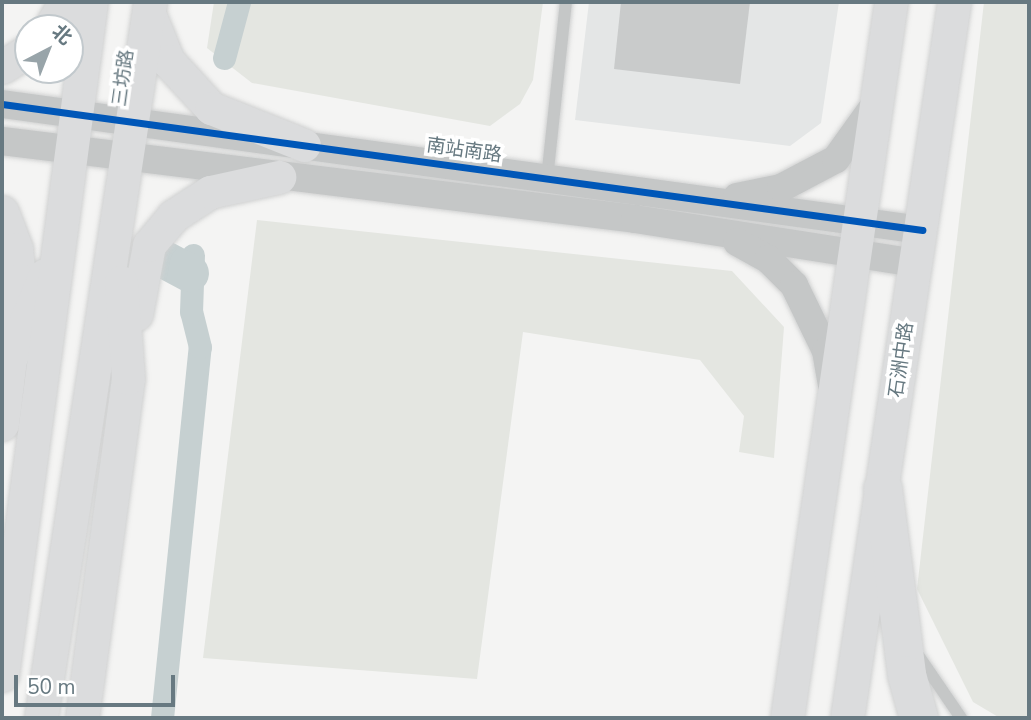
<!DOCTYPE html>
<html>
<head>
<meta charset="utf-8">
<style>
  body { margin:0 }
  #map { position:relative; width:1031px; height:720px; overflow:hidden; background:#f4f4f3; font-family:"Nunito Sans","Noto Sans SC",sans-serif }
  div>[style] { position:absolute }
  .built>* { inset:0; background:#e4e6e6 }
  .green>* { inset:0; background:#e4e6e1 }
  .canal>* { height:23px; margin:-11.5px; padding:0 11.5px; transform-origin:11.5px; border-radius:11.5px; background:#c6d0d1 }
  .river>* { height:38px; margin:-19px; padding:0 19px; transform-origin:19px; border-radius:19px; background:#c6d0d1 }
  .building>* { inset:0; background:#c9cbcb }
  .roads { filter:drop-shadow(0 0 2px #d0d1d1) drop-shadow(0 0 2px #d0d1d1) }
  .service>* { height:12px; margin:-6px; padding:0 6px; transform-origin:6px; border-radius:6px; background:#c5c7c7 }
  .tertiary>* { height:28px; margin:-14px; padding:0 14px; transform-origin:14px; border-radius:14px; background:#c5c7c7 }
  .secondary>* { height:33px; margin:-16.5px; padding:0 16.5px; transform-origin:16.5px; border-radius:16.5px; background:#dbdcdd }
  .motorway>* { height:38px; margin:-19px; padding:0 19px; transform-origin:19px; border-radius:19px; background:#dbdcdd }
  .cycleway>* { height:7px; margin:-3.5px; padding:0 3.5px; transform-origin:3.5px; border-radius:3.5px; background:#0057b8 }
  span { translate:-50% -50%; white-space:nowrap; text-align:center; line-height:1.15; -webkit-text-stroke:7px #fff; paint-order:stroke }
  .street-label { font-size:19px; color:#677981 }
  .frame { position:absolute; inset:0; border:4px solid #677981; pointer-events:none }
  .north { position:absolute; left:14px; top:14px; width:70px; height:70px; box-sizing:border-box; background:#fff; border:2px solid #c2c9cd; border-radius:50%; rotate:42deg; font-size:19px; font-weight:700; line-height:28px; text-align:center; color:#677981 }
  .north::after { content:''; display:block; margin:auto; width:24px; height:32px; background:#98a4a9; clip-path:polygon(50% 0,100% 100%,50% 72%,0 100%) }
  .scale { position:absolute; left:14px; top:675px; width:161px; height:32px; box-sizing:border-box; border:4px solid #677981; border-top:0; padding-left:9px; font-size:21px; line-height:24px; white-space:nowrap; color:#677981; -webkit-text-stroke:5px #fff; paint-order:stroke }
</style>
</head>
<body>
<div id="map">
  <div class="built">
    <i style="clip-path:polygon(589px 2px,839px 2px,821px 123px,790px 146px,575px 120px)"></i>
  </div>
  <div class="green">
    <i style="clip-path:polygon(214px 2px,543px 2px,533px 80px,520px 104px,490px 126px,252px 83px,207px 48px)"></i>
    <i style="clip-path:polygon(984px 2px,1029px 2px,1029px 718px,1000px 718px,973px 702px,917px 589px)"></i>
    <i style="clip-path:polygon(257px 220px,732px 271px,784px 327px,774px 458px,739px 452px,744px 416px,700px 360px,523px 332px,477px 679px,203px 658px)"></i>
  </div>
  <div class="canal">
    <i style="left:224px;top:58px;width:58px;rotate:-75deg"></i>
    <i style="left:162px;top:718px;width:373px;rotate:-84.2deg"></i>
    <i style="left:200px;top:347px;width:36px;rotate:-104deg"></i>
    <i style="left:191px;top:312px;width:57px;rotate:-88deg"></i>
  </div>
  <div class="river">
    <i style="left:167px;top:261px;width:26px;rotate:28deg"></i>
  </div>
  <div class="building">
    <i style="clip-path:polygon(621px 2px,750px 2px,740px 84px,614px 69px)"></i>
  </div>
  <div class="roads">
    <div class="service">
      <i style="left:547px;top:179px;width:178px;rotate:-83.9deg"></i>
      <i style="left:918px;top:655px;width:76px;rotate:55.7deg"></i>
    </div>
    <div class="tertiary">
      <i style="left:2px;top:104px;width:929px;rotate:7.8deg"></i>
      <i style="left:2px;top:141px;width:638px;rotate:7.02deg"></i>
      <i style="left:635px;top:219px;width:285px;rotate:8.9deg"></i>
      <i style="left:737px;top:197px;width:45px;rotate:-11.6deg"></i>
      <i style="left:781px;top:188px;width:62px;rotate:-27.8deg"></i>
      <i style="left:836px;top:159px;width:65px;rotate:-54.4deg"></i>
      <i style="left:737px;top:242px;width:35px;rotate:29deg"></i>
      <i style="left:768px;top:259px;width:37px;rotate:45deg"></i>
      <i style="left:794px;top:285px;width:73px;rotate:64.1deg"></i>
      <i style="left:826px;top:351px;width:34px;rotate:80deg"></i>
    </div>
    <div class="secondary">
      <i style="left:149px;top:14px;width:51px;rotate:68deg"></i>
      <i style="left:168px;top:61px;width:64px;rotate:47.5deg"></i>
      <i style="left:211px;top:108px;width:100px;rotate:21.7deg"></i>
      <i style="left:50px;top:28px;width:30px;rotate:-60deg"></i>
      <i style="left:2px;top:67px;width:31px;rotate:-32deg"></i>
      <i style="left:2px;top:212px;width:40px;rotate:69deg"></i>
      <i style="left:16px;top:249px;width:31px;rotate:84deg"></i>
      <i style="left:19px;top:280px;width:42px;rotate:96.8deg"></i>
      <i style="left:136px;top:314px;width:70px;rotate:-79.3deg"></i>
      <i style="left:149px;top:245px;width:38px;rotate:-50deg"></i>
      <i style="left:173px;top:216px;width:44px;rotate:-33deg"></i>
      <i style="left:210px;top:192px;width:71px;rotate:-12.3deg"></i>
      <i style="left:2px;top:424px;width:65px;rotate:-83deg"></i>
      <i style="left:10px;top:359px;width:91px;rotate:-67.4deg"></i>
      <i style="left:2px;top:675px;width:679px;rotate:-82.47deg"></i>
      <i style="left:41px;top:718px;width:724px;rotate:-81.34deg"></i>
      <i style="left:82px;top:718px;width:343px;rotate:-82.3deg"></i>
      <i style="left:128px;top:378px;width:96px;rotate:-94.2deg"></i>
      <i style="left:787px;top:718px;width:724px;rotate:-81.74deg"></i>
      <i style="left:847px;top:718px;width:724px;rotate:-81.5deg"></i>
    </div>
    <div class="motorway">
      <i style="left:883px;top:489px;width:188px;rotate:82.6deg"></i>
      <i style="left:907px;top:675px;width:45px;rotate:74.4deg"></i>
    </div>
  </div>
  <div class="cycleway">
    <i style="left:2px;top:104px;width:929px;rotate:7.8deg"></i>
  </div>
  <div class="street-label">
    <span style="left:124px;top:78px;rotate:-82deg">三坊路</span>
    <span style="left:464px;top:151px;rotate:8deg">南站南路</span>
    <span style="left:902px;top:360px;rotate:-82deg">石洲中路</span>
  </div>
  <div class="frame"></div>
  <div class="north">北</div>
  <div class="scale">50 m</div>
</div>
</body>
</html>
